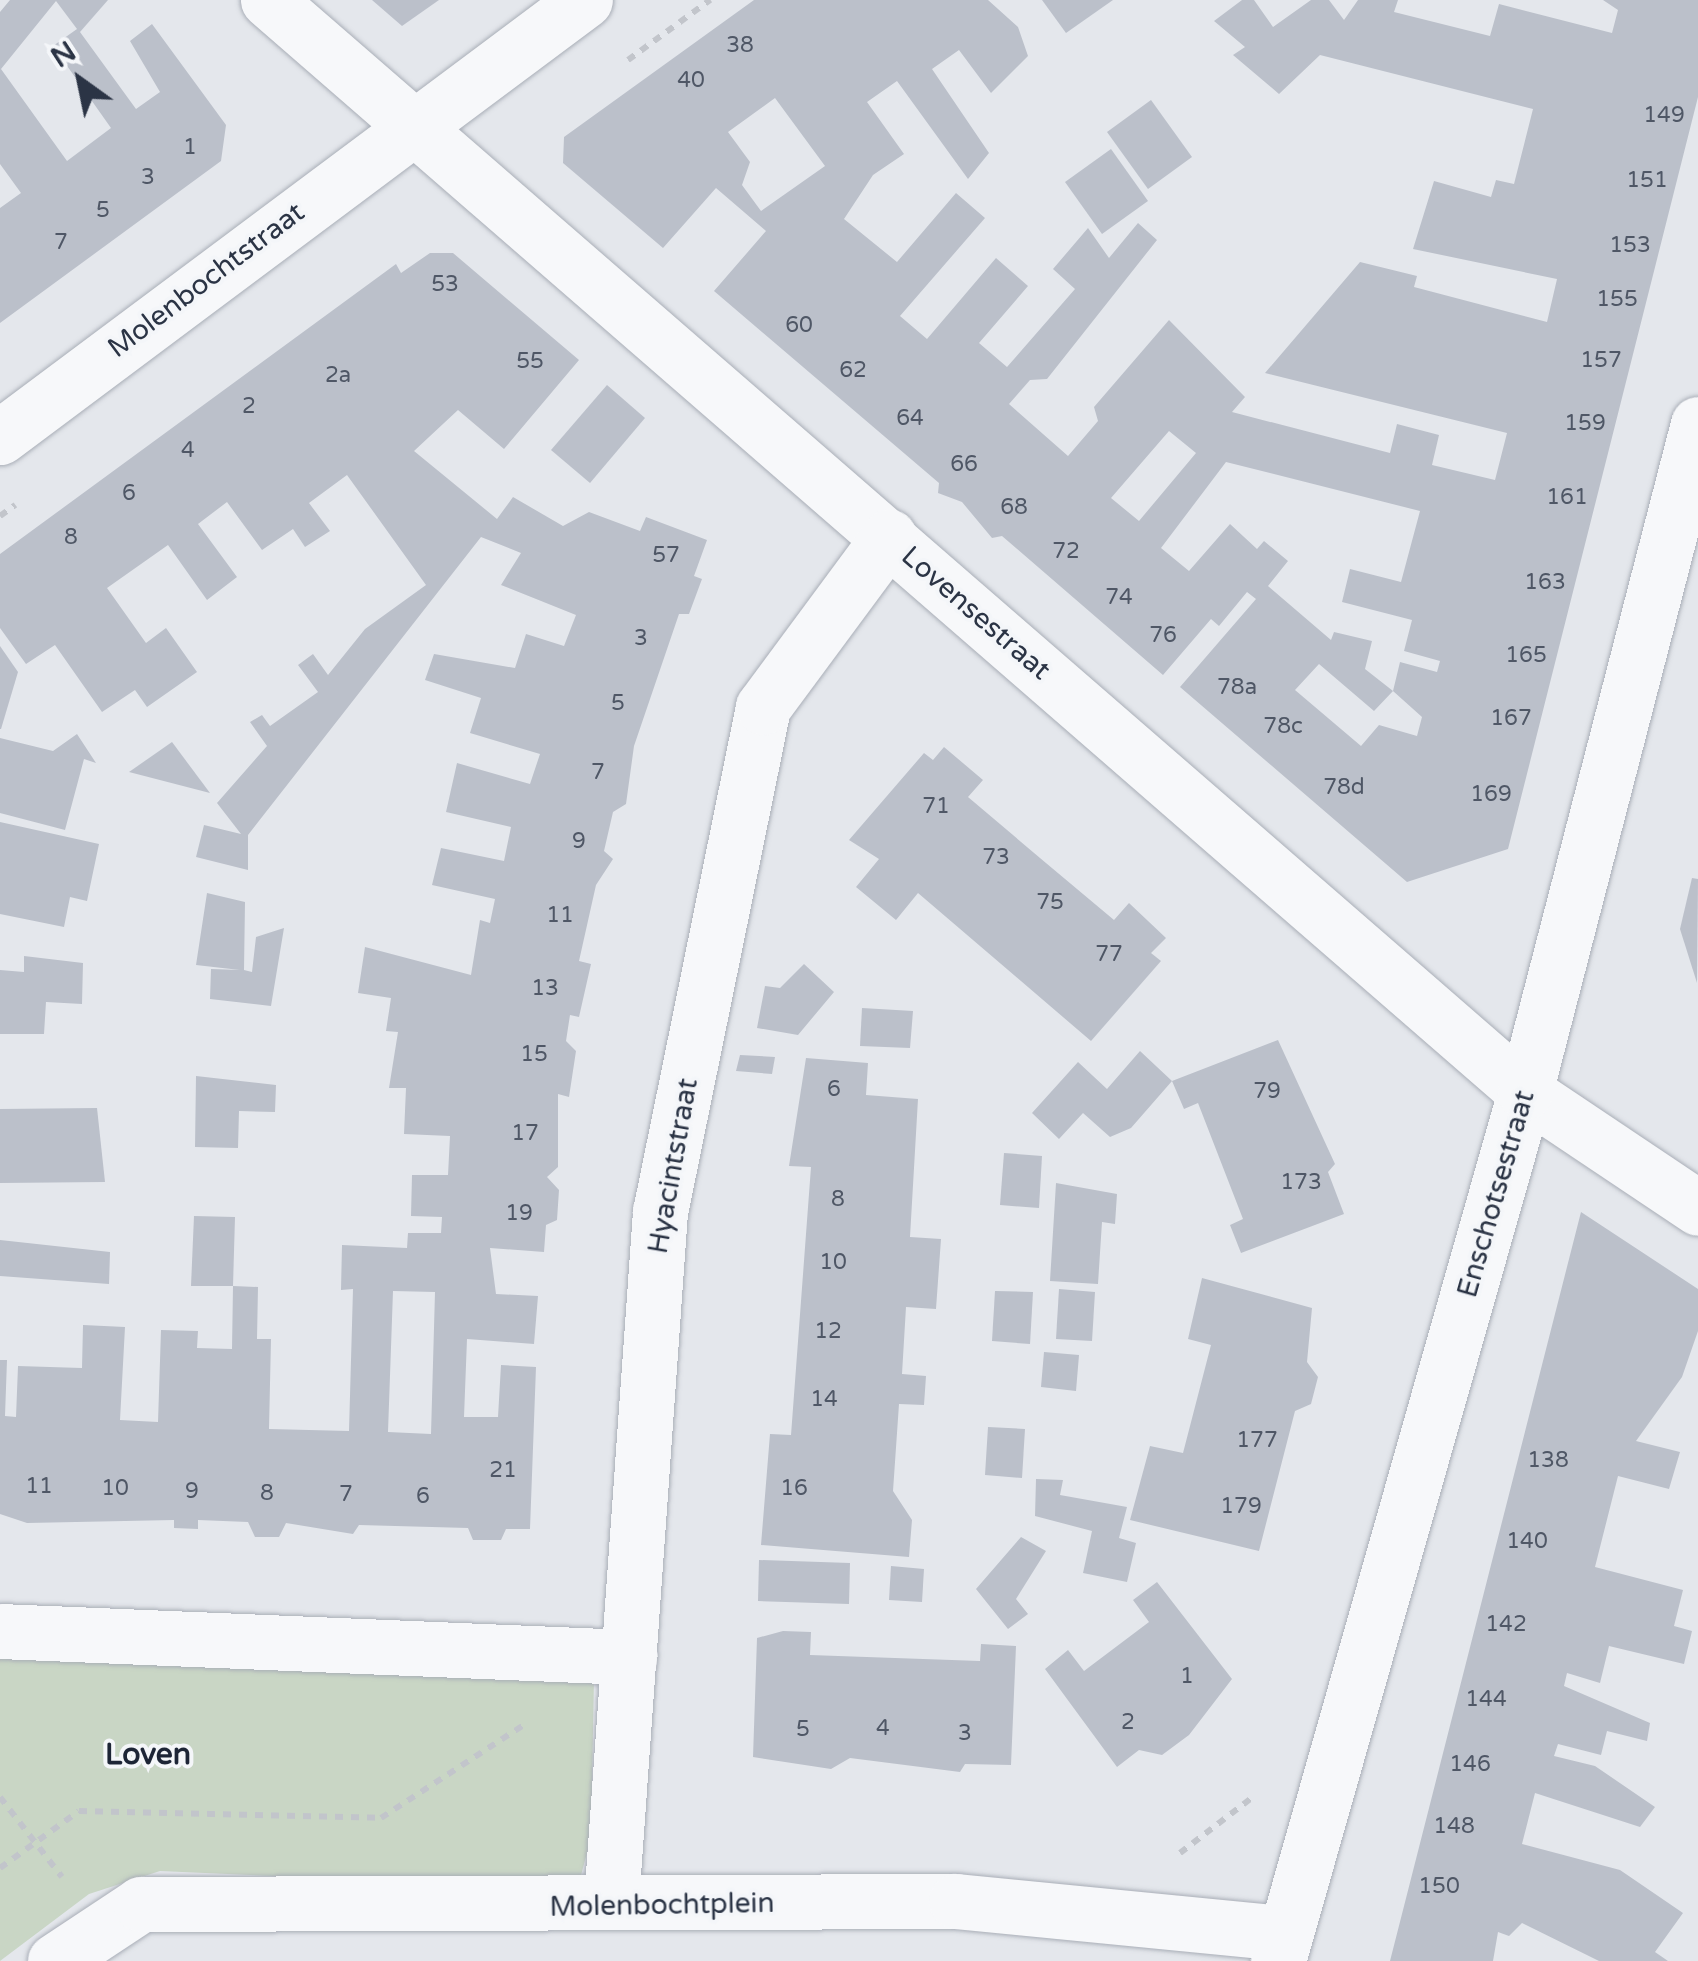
<!DOCTYPE html>
<html>
<head>
<meta charset="utf-8">
<style>
  body { margin:0 }
  #map { position:relative; width:1698px; height:1961px; overflow:hidden; background:#e4e7ec; font-family:"Varela Round",sans-serif }
  div>[style] { position:absolute }
  .green>* { inset:0; background:#c9d6c5 }
  .building>* { inset:0; background:#bbc0ca }
  .path>* { height:6px; margin-top:-3px; transform-origin:0; background:repeating-linear-gradient(90deg,#c2c5cb 0 8px,transparent 0 16px) }
  .roads { filter:drop-shadow(0 0 2px #a9aeb7) drop-shadow(0 0 2px #a9aeb7) }
  .street>* { height:55px; margin:-27.5px; padding:0 27.5px; transform-origin:27.5px; border-radius:27.5px; background:#f7f8fa }
  span { translate:-50% -50%; white-space:nowrap; text-align:center; line-height:1.15; -webkit-text-stroke:8px #f4f6f9; paint-order:stroke }
  .number-label { font-size:22px; color:#4f5766 }
  .number-label span { -webkit-text-stroke-width:0 }
  .street-label { font-size:28px; color:#2b3445 }
  .neighbourhood-label { font-size:30px; color:#1d2536; font-weight:700 }
  .north { position:absolute; left:30px; top:30px; width:100px; height:100px; -webkit-text-stroke:8px #f4f6f9; paint-order:stroke; rotate:327deg; font-size:28px; font-weight:700; line-height:40px; text-align:center; color:#2b3445 }
  .north::after { content:''; display:block; margin:auto; width:35px; height:45px; background:#2b3445; clip-path:polygon(50% 0,100% 100%,50% 72%,0 100%) }
</style>
</head>
<body>
<div id="map">
  <div class="green">
    <i style="clip-path:polygon(0 1657px,594px 1678px,591px 1838px,577px 1890px,160px 1871px,89px 1894px,0 1961px)"></i>
  </div>
  <div class="building">
    <i style="clip-path:polygon(evenodd,10px 0,108px 0,80px 32px,136px 109px,160px 92px,130px 41px,152px 24px,226px 125px,221px 161px,0 323px,0 208px,21px 193px,0 164px,0 12px,10px 0,56px 1px,77px 29px,53px 46px,111px 128px,67px 161px,1px 69px,56px 1px)"></i>
    <i style="clip-path:polygon(372px 0,439px 0,402px 26px)"></i>
    <i style="clip-path:polygon(evenodd,754px 0,988px 0,1018px 27px,1028px 56px,991px 93px,959px 50px,932px 69px,989px 153px,968px 179px,897px 81px,867px 102px,904px 154px,873px 175px,844px 219px,897px 262px,956px 193px,985px 218px,900px 316px,927px 339px,996px 258px,1028px 286px,979px 343px,1007px 367px,1075px 289px,1053px 269px,1088px 228px,1109px 258px,1138px 223px,1157px 240px,1047px 379px,1030px 380px,1009px 404px,1068px 456px,1098px 421px,1094px 407px,1169px 320px,1245px 397px,1232px 412px,1390px 453px,1397px 424px,1439px 435px,1432px 465px,1495px 480px,1507px 433px,1265px 373px,1360px 262px,1417px 276px,1414px 287px,1547px 322px,1557px 279px,1413px 249px,1434px 181px,1491px 197px,1496px 180px,1514px 184px,1533px 109px,1320px 55px,1279px 94px,1233px 55px,1245px 47px,1214px 21px,1242px 0,1254px 0,1273px 27px,1311px 0,1329px 0,1344px 20px,1358px 0,1398px 0,1394px 12px,1490px 36px,1499px 4px,1612px 33px,1618px 10px,1603px 0,1698px 0,1698px 97px,1508px 849px,1407px 882px,1180px 687px,1256px 599px,1247px 592px,1219px 626px,1211px 619px,1163px 675px,1002px 536px,992px 538px,962px 502px,938px 493px,939px 483px,714px 291px,766px 231px,716px 188px,663px 248px,563px 163px,564px 137px,754px 0,775px 98px,825px 166px,761px 211px,742px 185px,750px 162px,728px 132px,775px 98px,754px 0,1169px 431px,1196px 453px,1139px 521px,1111px 498px,1169px 431px,754px 0,1226px 462px,1420px 511px,1401px 582px,1350px 569px,1342px 602px,1412px 620px,1404px 651px,1440px 661px,1437px 672px,1400px 662px,1393px 691px,1422px 717px,1417px 736px,1379px 725px,1361px 746px,1295px 690px,1319px 664px,1374px 711px,1393px 691px,1365px 669px,1372px 641px,1334px 632px,1331px 640px,1268px 586px,1288px 561px,1264px 541px,1257px 549px,1230px 524px,1189px 571px,1161px 548px,1226px 462px)"></i>
    <i style="clip-path:polygon(1042px 0,1113px 0,1066px 33px)"></i>
    <i style="clip-path:polygon(1151px 100px,1192px 157px,1148px 189px,1107px 132px)"></i>
    <i style="clip-path:polygon(1111px 149px,1148px 201px,1102px 234px,1065px 182px)"></i>
    <i style="clip-path:polygon(evenodd,430px 253px,453px 253px,579px 360px,504px 449px,458px 410px,414px 451px,497px 519px,513px 497px,563px 526px,589px 512px,640px 531px,646px 517px,707px 540px,694px 576px,702px 579px,689px 614px,679px 614px,634px 746px,626px 804px,613px 812px,604px 851px,613px 859px,596px 885px,579px 961px,591px 964px,579px 1017px,570px 1015px,566px 1041px,576px 1051px,569px 1097px,558px 1094px,558px 1167px,547px 1177px,559px 1190px,557px 1220px,546px 1225px,544px 1252px,490px 1248px,496px 1294px,538px 1296px,534px 1344px,467px 1339px,464px 1417px,498px 1417px,501px 1365px,536px 1367px,530px 1529px,506px 1529px,501px 1540px,473px 1540px,468px 1528px,359px 1525px,353px 1534px,286px 1523px,279px 1537px,255px 1537px,248px 1522px,198px 1520px,198px 1529px,174px 1528px,174px 1520px,27px 1523px,0 1514px,0 1360px,7px 1360px,5px 1416px,16px 1417px,18px 1366px,82px 1368px,83px 1325px,125px 1327px,120px 1420px,158px 1422px,161px 1330px,198px 1331px,197px 1348px,232px 1349px,233px 1286px,258px 1287px,257px 1339px,271px 1339px,269px 1429px,349px 1431px,353px 1289px,341px 1290px,342px 1245px,407px 1248px,408px 1233px,441px 1233px,442px 1217px,411px 1216px,412px 1175px,448px 1175px,450px 1136px,404px 1134px,406px 1088px,389px 1088px,398px 1032px,386px 1031px,391px 998px,358px 993px,365px 947px,471px 975px,480px 920px,490px 923px,495px 899px,432px 885px,441px 848px,504px 861px,511px 827px,446px 812px,457px 763px,530px 784px,540px 754px,470px 733px,481px 698px,425px 680px,434px 654px,515px 668px,526px 634px,564px 646px,576px 615px,501px 585px,521px 553px,481px 537px,248px 835px,248px 870px,196px 857px,204px 825px,241px 834px,217px 803px,267px 746px,250px 722px,262px 715px,270px 726px,318px 692px,298px 665px,313px 654px,328px 675px,365px 629px,426px 585px,347px 475px,309px 503px,330px 531px,305px 547px,293px 529px,262px 550px,227px 502px,198px 524px,237px 577px,207px 600px,168px 545px,107px 588px,146px 643px,166px 628px,197px 672px,147px 707px,135px 690px,102px 712px,55px 645px,26px 664px,0 628px,0 554px,396px 264px,401px 273px,430px 253px,393px 1291px,435px 1292px,431px 1434px,388px 1432px,393px 1291px)"></i>
    <i style="clip-path:polygon(607px 385px,645px 418px,590px 483px,551px 450px)"></i>
    <i style="clip-path:polygon(0 646px,18px 672px,1px 729px,0 729px)"></i>
    <i style="clip-path:polygon(77px 734px,96px 763px,84px 759px,65px 830px,0 813px,0 738px,53px 751px)"></i>
    <i style="clip-path:polygon(172px 742px,210px 793px,129px 772px)"></i>
    <i style="clip-path:polygon(944px 747px,983px 780px,968px 797px,1040px 858px,1114px 920px,1129px 903px,1166px 938px,1151px 953px,1161px 961px,1091px 1041px,918px 893px,896px 920px,856px 887px,879px 859px,849px 840px,924px 753px,933px 760px)"></i>
    <i style="clip-path:polygon(0 822px,99px 844px,87px 901px,70px 897px,64px 927px,0 914px)"></i>
    <i style="clip-path:polygon(1692px 878px,1698px 879px,1697px 983px,1680px 929px)"></i>
    <i style="clip-path:polygon(207px 893px,245px 902px,244px 970px,252px 972px,256px 937px,284px 928px,271px 1006px,210px 999px,211px 969px,240px 970px,196px 965px)"></i>
    <i style="clip-path:polygon(24px 956px,83px 963px,82px 1004px,46px 1002px,44px 1034px,0 1034px,0 970px,24px 972px)"></i>
    <i style="clip-path:polygon(804px 964px,834px 992px,798px 1035px,757px 1028px,765px 986px,780px 988px)"></i>
    <i style="clip-path:polygon(862px 1008px,913px 1011px,910px 1048px,860px 1046px)"></i>
    <i style="clip-path:polygon(1278px 1040px,1335px 1164px,1328px 1172px,1344px 1214px,1241px 1253px,1230px 1225px,1243px 1219px,1198px 1103px,1184px 1109px,1172px 1081px)"></i>
    <i style="clip-path:polygon(1140px 1051px,1172px 1081px,1131px 1128px,1110px 1137px,1083px 1113px,1059px 1139px,1032px 1113px,1078px 1062px,1107px 1089px)"></i>
    <i style="clip-path:polygon(740px 1055px,775px 1057px,772px 1074px,736px 1071px)"></i>
    <i style="clip-path:polygon(806px 1058px,868px 1063px,866px 1095px,918px 1099px,910px 1237px,941px 1239px,936px 1309px,906px 1307px,902px 1374px,926px 1376px,924px 1405px,899px 1404px,893px 1491px,912px 1520px,909px 1557px,761px 1545px,770px 1434px,791px 1435px,811px 1167px,789px 1166px)"></i>
    <i style="clip-path:polygon(196px 1076px,276px 1085px,275px 1112px,239px 1111px,238px 1148px,195px 1147px)"></i>
    <i style="clip-path:polygon(97px 1108px,105px 1182px,0 1183px,0 1109px)"></i>
    <i style="clip-path:polygon(1004px 1153px,1042px 1156px,1039px 1208px,1000px 1205px)"></i>
    <i style="clip-path:polygon(1056px 1183px,1117px 1194px,1115px 1224px,1102px 1222px,1098px 1284px,1050px 1281px)"></i>
    <i style="clip-path:polygon(1581px 1212px,1698px 1289px,1698px 1331px,1682px 1377px,1636px 1441px,1680px 1452px,1669px 1489px,1618px 1476px,1595px 1567px,1683px 1590px,1674px 1626px,1692px 1631px,1684px 1664px,1609px 1646px,1600px 1683px,1567px 1673px,1564px 1686px,1650px 1723px,1647px 1741px,1607px 1731px,1601px 1755px,1558px 1744px,1554px 1756px,1595px 1766px,1655px 1807px,1640px 1827px,1535px 1793px,1522px 1844px,1620px 1870px,1683px 1913px,1655px 1952px,1668px 1961px,1599px 1961px,1522px 1923px,1509px 1936px,1498px 1932px,1493px 1961px,1390px 1961px)"></i>
    <i style="clip-path:polygon(194px 1216px,235px 1217px,233px 1286px,191px 1286px)"></i>
    <i style="clip-path:polygon(0 1240px,110px 1252px,109px 1284px,0 1276px)"></i>
    <i style="clip-path:polygon(1202px 1278px,1312px 1308px,1307px 1362px,1318px 1377px,1311px 1404px,1295px 1411px,1259px 1551px,1130px 1520px,1150px 1446px,1183px 1453px,1211px 1345px,1188px 1339px)"></i>
    <i style="clip-path:polygon(1059px 1289px,1095px 1292px,1092px 1341px,1056px 1339px)"></i>
    <i style="clip-path:polygon(995px 1291px,1033px 1292px,1030px 1344px,992px 1341px)"></i>
    <i style="clip-path:polygon(1044px 1352px,1079px 1355px,1076px 1391px,1041px 1387px)"></i>
    <i style="clip-path:polygon(988px 1427px,1025px 1429px,1022px 1478px,985px 1475px)"></i>
    <i style="clip-path:polygon(1036px 1479px,1063px 1480px,1060px 1495px,1127px 1507px,1119px 1538px,1136px 1543px,1127px 1582px,1083px 1573px,1092px 1531px,1035px 1516px)"></i>
    <i style="clip-path:polygon(1021px 1537px,1046px 1551px,1016px 1599px,1028px 1614px,1008px 1629px,976px 1589px)"></i>
    <i style="clip-path:polygon(759px 1560px,850px 1563px,849px 1604px,758px 1601px)"></i>
    <i style="clip-path:polygon(891px 1566px,924px 1569px,922px 1602px,889px 1600px)"></i>
    <i style="clip-path:polygon(1157px 1582px,1232px 1679px,1189px 1735px,1162px 1755px,1139px 1750px,1117px 1767px,1045px 1669px,1068px 1650px,1084px 1671px,1149px 1622px,1133px 1600px)"></i>
    <i style="clip-path:polygon(783px 1631px,811px 1632px,810px 1655px,980px 1661px,981px 1644px,1016px 1646px,1011px 1765px,965px 1764px,960px 1772px,850px 1758px,831px 1769px,753px 1757px,757px 1638px)"></i>
  </div>
  <div class="path">
    <i style="left:628px;top:60px;width:102px;rotate:-36.2deg"></i>
    <i style="left:0;top:516px;width:19px;rotate:-36deg"></i>
    <i style="left:0;top:1797px;width:101px;rotate:52.2deg"></i>
    <i style="left:1180px;top:1853px;width:92px;rotate:-37.5deg"></i>
    <i style="left:0;top:1868px;width:97px;rotate:-35.8deg"></i>
    <i style="left:79px;top:1811px;width:302px;rotate:1.3deg"></i>
    <i style="left:381px;top:1818px;width:174px;rotate:-33.1deg"></i>
  </div>
  <div class="roads">
    <div class="street">
      <i style="left:268px;top:0;width:1665px;rotate:40.98deg"></i>
      <i style="left:1525px;top:1092px;width:208px;rotate:33.8deg"></i>
      <i style="left:0;top:437px;width:730px;rotate:-36.76deg"></i>
      <i style="left:0;top:1631px;width:630px;rotate:2.37deg"></i>
      <i style="left:611px;top:1902px;width:692px;rotate:-85.94deg"></i>
      <i style="left:660px;top:1212px;width:515px;rotate:-78.47deg"></i>
      <i style="left:763px;top:707px;width:212px;rotate:-53.5deg"></i>
      <i style="left:55px;top:1961px;width:103px;rotate:-33.5deg"></i>
      <i style="left:141px;top:1904px;width:815px;rotate:-0.21deg"></i>
      <i style="left:956px;top:1901px;width:330px;rotate:5.6deg"></i>
      <i style="left:1278px;top:1961px;width:903px;rotate:-74.13deg"></i>
      <i style="left:1525px;top:1092px;width:690px;rotate:-75.48deg"></i>
    </div>
  </div>
  <div class="number-label">
    <span style="left:740px;top:46px">38</span>
    <span style="left:691px;top:81px">40</span>
    <span style="left:1664px;top:116px">149</span>
    <span style="left:190px;top:148px">1</span>
    <span style="left:148px;top:178px">3</span>
    <span style="left:1647px;top:181px">151</span>
    <span style="left:103px;top:211px">5</span>
    <span style="left:61px;top:243px">7</span>
    <span style="left:1630px;top:246px">153</span>
    <span style="left:445px;top:285px">53</span>
    <span style="left:1617px;top:300px">155</span>
    <span style="left:799px;top:326px">60</span>
    <span style="left:1601px;top:361px">157</span>
    <span style="left:530px;top:362px">55</span>
    <span style="left:853px;top:371px">62</span>
    <span style="left:338px;top:376px">2a</span>
    <span style="left:249px;top:407px">2</span>
    <span style="left:910px;top:419px">64</span>
    <span style="left:1585px;top:424px">159</span>
    <span style="left:188px;top:451px">4</span>
    <span style="left:964px;top:465px">66</span>
    <span style="left:129px;top:494px">6</span>
    <span style="left:1567px;top:498px">161</span>
    <span style="left:1014px;top:508px">68</span>
    <span style="left:71px;top:538px">8</span>
    <span style="left:1066px;top:552px">72</span>
    <span style="left:666px;top:556px">57</span>
    <span style="left:1545px;top:583px">163</span>
    <span style="left:1119px;top:598px">74</span>
    <span style="left:1163px;top:636px">76</span>
    <span style="left:641px;top:639px">3</span>
    <span style="left:1526px;top:656px">165</span>
    <span style="left:1237px;top:688px">78a</span>
    <span style="left:618px;top:704px">5</span>
    <span style="left:1511px;top:719px">167</span>
    <span style="left:1283px;top:727px">78c</span>
    <span style="left:598px;top:773px">7</span>
    <span style="left:1344px;top:788px">78d</span>
    <span style="left:1491px;top:795px">169</span>
    <span style="left:936px;top:807px">71</span>
    <span style="left:579px;top:842px">9</span>
    <span style="left:996px;top:858px">73</span>
    <span style="left:1050px;top:903px">75</span>
    <span style="left:560px;top:916px">11</span>
    <span style="left:1109px;top:955px">77</span>
    <span style="left:545px;top:989px">13</span>
    <span style="left:534px;top:1055px">15</span>
    <span style="left:834px;top:1090px">6</span>
    <span style="left:1267px;top:1092px">79</span>
    <span style="left:525px;top:1134px">17</span>
    <span style="left:1301px;top:1183px">173</span>
    <span style="left:838px;top:1200px">8</span>
    <span style="left:519px;top:1214px">19</span>
    <span style="left:833px;top:1263px">10</span>
    <span style="left:828px;top:1332px">12</span>
    <span style="left:824px;top:1400px">14</span>
    <span style="left:1257px;top:1441px">177</span>
    <span style="left:1548px;top:1461px">138</span>
    <span style="left:503px;top:1471px">21</span>
    <span style="left:39px;top:1487px">11</span>
    <span style="left:115px;top:1489px">10</span>
    <span style="left:794px;top:1489px">16</span>
    <span style="left:192px;top:1492px">9</span>
    <span style="left:267px;top:1494px">8</span>
    <span style="left:346px;top:1495px">7</span>
    <span style="left:423px;top:1497px">6</span>
    <span style="left:1241px;top:1507px">179</span>
    <span style="left:1527px;top:1542px">140</span>
    <span style="left:1506px;top:1625px">142</span>
    <span style="left:1187px;top:1677px">1</span>
    <span style="left:1486px;top:1700px">144</span>
    <span style="left:1128px;top:1723px">2</span>
    <span style="left:883px;top:1729px">4</span>
    <span style="left:803px;top:1730px">5</span>
    <span style="left:965px;top:1734px">3</span>
    <span style="left:1470px;top:1765px">146</span>
    <span style="left:1454px;top:1827px">148</span>
    <span style="left:1439px;top:1887px">150</span>
  </div>
  <div class="street-label">
    <span style="left:206px;top:280px;rotate:-37deg">Molenbochtstraat</span>
    <span style="left:976px;top:613px;rotate:41deg">Lovensestraat</span>
    <span style="left:673px;top:1166px;rotate:-80deg">Hyacintstraat</span>
    <span style="left:1496px;top:1194px;rotate:-74deg">Enschotsestraat</span>
    <span style="left:662px;top:1905px;rotate:-1deg">Molenbochtplein</span>
  </div>
  <div class="neighbourhood-label">
    <span style="left:148px;top:1755px">Loven</span>
  </div>
  <div class="north">N</div>
</div>
</body>
</html>
